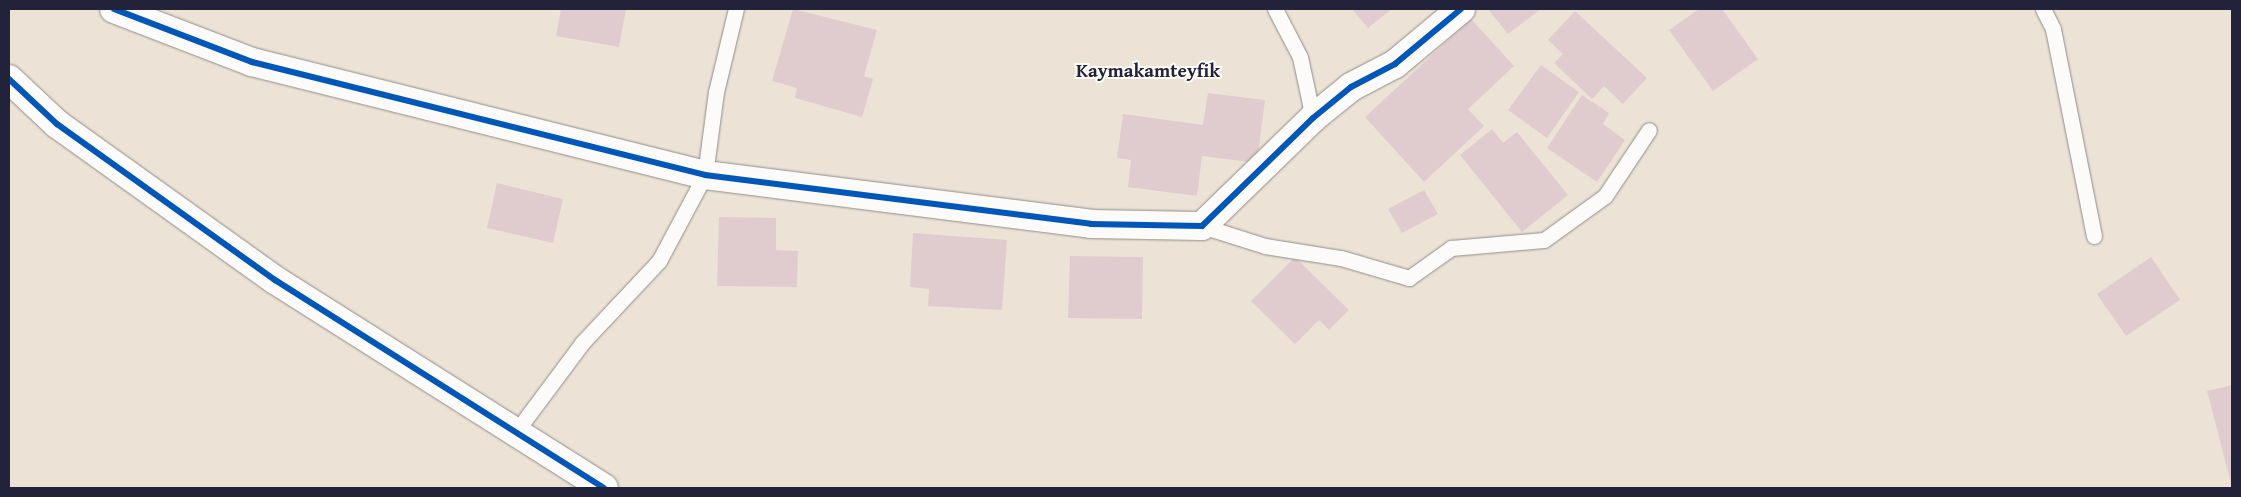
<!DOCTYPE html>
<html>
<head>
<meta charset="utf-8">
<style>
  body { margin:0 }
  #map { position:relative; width:2241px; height:497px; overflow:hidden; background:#ece3d6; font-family:"Gentium Book Plus",serif }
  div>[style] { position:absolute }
  .building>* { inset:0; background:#e0cccf }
  .roads { filter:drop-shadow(0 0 1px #918c8a) drop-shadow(0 0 1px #918c8a) }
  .service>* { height:15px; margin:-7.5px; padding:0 7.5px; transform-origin:7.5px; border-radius:7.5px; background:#fcfbf9 }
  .minor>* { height:28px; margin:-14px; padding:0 14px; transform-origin:14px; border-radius:14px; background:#fcfbf9 }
  .cycleway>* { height:6px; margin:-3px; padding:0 3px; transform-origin:3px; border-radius:3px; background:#0057b8 }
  span { translate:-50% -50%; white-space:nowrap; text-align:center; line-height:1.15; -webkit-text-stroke:4px #fdfcf7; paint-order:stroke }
  .neighbourhood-label { font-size:19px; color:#22223b; font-weight:700 }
  .frame { position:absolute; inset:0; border:10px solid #22223b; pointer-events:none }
</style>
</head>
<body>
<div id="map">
  <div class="building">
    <i style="clip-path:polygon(561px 9px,626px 9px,619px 47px,556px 36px)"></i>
    <i style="clip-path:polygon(793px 9px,877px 30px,864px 76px,873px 79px,862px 117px,795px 98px,797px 88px,772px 81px)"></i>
    <i style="clip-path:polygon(1352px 9px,1392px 9px,1368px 28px)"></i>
    <i style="clip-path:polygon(1488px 9px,1541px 9px,1508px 34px)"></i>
    <i style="clip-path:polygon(1699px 9px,1722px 9px,1758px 59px,1713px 91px,1669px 30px)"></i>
    <i style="clip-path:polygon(1575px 11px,1647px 78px,1623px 104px,1604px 86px,1592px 99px,1554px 63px,1563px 54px,1548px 40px)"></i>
    <i style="clip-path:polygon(1471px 19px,1514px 66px,1468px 109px,1484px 126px,1424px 182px,1365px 117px)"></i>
    <i style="clip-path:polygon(1541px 65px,1579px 92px,1547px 138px,1508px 110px)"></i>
    <i style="clip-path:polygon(1208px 93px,1265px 100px,1257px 163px,1202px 156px,1197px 196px,1128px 187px,1131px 160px,1117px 158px,1123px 114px,1203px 125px)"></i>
    <i style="clip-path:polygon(1582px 95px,1609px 113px,1603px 124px,1625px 140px,1597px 182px,1547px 148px)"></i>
    <i style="clip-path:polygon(1492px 129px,1503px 143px,1517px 132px,1568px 195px,1522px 232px,1460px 155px)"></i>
    <i style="clip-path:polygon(497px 183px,563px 199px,553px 243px,487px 228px)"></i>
    <i style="clip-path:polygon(1424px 190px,1438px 214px,1402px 233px,1388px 209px)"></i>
    <i style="clip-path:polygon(719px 217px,776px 218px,776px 250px,798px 251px,797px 287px,717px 286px)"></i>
    <i style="clip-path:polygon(913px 233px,1007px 240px,1002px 310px,928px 306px,929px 289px,910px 287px)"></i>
    <i style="clip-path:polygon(1070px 256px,1143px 257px,1142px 319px,1068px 318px)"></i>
    <i style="clip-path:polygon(1295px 257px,1349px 310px,1329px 330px,1319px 320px,1295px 344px,1251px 301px)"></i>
    <i style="clip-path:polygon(2151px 257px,2180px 300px,2126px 336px,2097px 294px)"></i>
    <i style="clip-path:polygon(2232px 385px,2232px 487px,2207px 391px)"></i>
  </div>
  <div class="roads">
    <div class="service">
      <i style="left:1275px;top:9px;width:54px;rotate:62.5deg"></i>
      <i style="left:1300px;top:57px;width:62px;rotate:78deg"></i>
      <i style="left:2043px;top:9px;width:22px;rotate:63deg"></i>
      <i style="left:2053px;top:29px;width:211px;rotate:78.8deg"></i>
      <i style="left:1202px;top:226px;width:66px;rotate:17.6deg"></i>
      <i style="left:1265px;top:246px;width:77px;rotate:9deg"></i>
      <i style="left:1341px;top:258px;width:71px;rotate:16.4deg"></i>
      <i style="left:1409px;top:278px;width:52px;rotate:-35.5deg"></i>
      <i style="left:1451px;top:248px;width:93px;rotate:-4.9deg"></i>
      <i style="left:1544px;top:240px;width:75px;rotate:-35.8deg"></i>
      <i style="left:1605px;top:196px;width:79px;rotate:-56.3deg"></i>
      <i style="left:515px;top:433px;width:112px;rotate:-53.3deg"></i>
      <i style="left:582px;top:343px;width:112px;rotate:-46.8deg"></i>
      <i style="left:659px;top:261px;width:98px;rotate:-61.9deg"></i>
      <i style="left:705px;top:175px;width:84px;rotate:-82.5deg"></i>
      <i style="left:716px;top:92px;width:85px;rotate:-76.5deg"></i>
    </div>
    <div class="minor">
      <i style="left:114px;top:9px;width:148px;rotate:21deg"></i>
      <i style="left:252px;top:62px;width:467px;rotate:14deg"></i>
      <i style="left:705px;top:175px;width:389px;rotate:7.2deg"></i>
      <i style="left:1091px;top:224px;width:111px;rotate:1deg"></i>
      <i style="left:1202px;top:226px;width:155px;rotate:-44.2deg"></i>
      <i style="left:1313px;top:118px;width:49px;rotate:-39.2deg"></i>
      <i style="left:1351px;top:87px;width:50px;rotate:-27.6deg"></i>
      <i style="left:1395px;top:64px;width:86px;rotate:-39.8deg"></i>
      <i style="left:9px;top:79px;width:66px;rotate:43.2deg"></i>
      <i style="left:57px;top:124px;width:268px;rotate:35.6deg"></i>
      <i style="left:275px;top:280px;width:389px;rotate:32.3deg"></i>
    </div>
  </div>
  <div class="cycleway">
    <i style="left:114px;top:9px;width:148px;rotate:21deg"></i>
    <i style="left:252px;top:62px;width:467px;rotate:14deg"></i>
    <i style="left:705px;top:175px;width:389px;rotate:7.2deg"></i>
    <i style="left:1091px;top:224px;width:111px;rotate:1deg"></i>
    <i style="left:1202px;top:226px;width:155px;rotate:-44.2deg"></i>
    <i style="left:1313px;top:118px;width:49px;rotate:-39.2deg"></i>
    <i style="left:1351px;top:87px;width:50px;rotate:-27.6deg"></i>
    <i style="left:1395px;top:64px;width:86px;rotate:-39.8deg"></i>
    <i style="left:9px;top:79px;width:66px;rotate:43.2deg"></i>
    <i style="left:57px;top:124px;width:268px;rotate:35.6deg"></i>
    <i style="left:275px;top:280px;width:389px;rotate:32.3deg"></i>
  </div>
  <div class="neighbourhood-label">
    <span style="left:1148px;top:71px">Kaymakamteyfik</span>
  </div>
  <div class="frame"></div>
</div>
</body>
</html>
